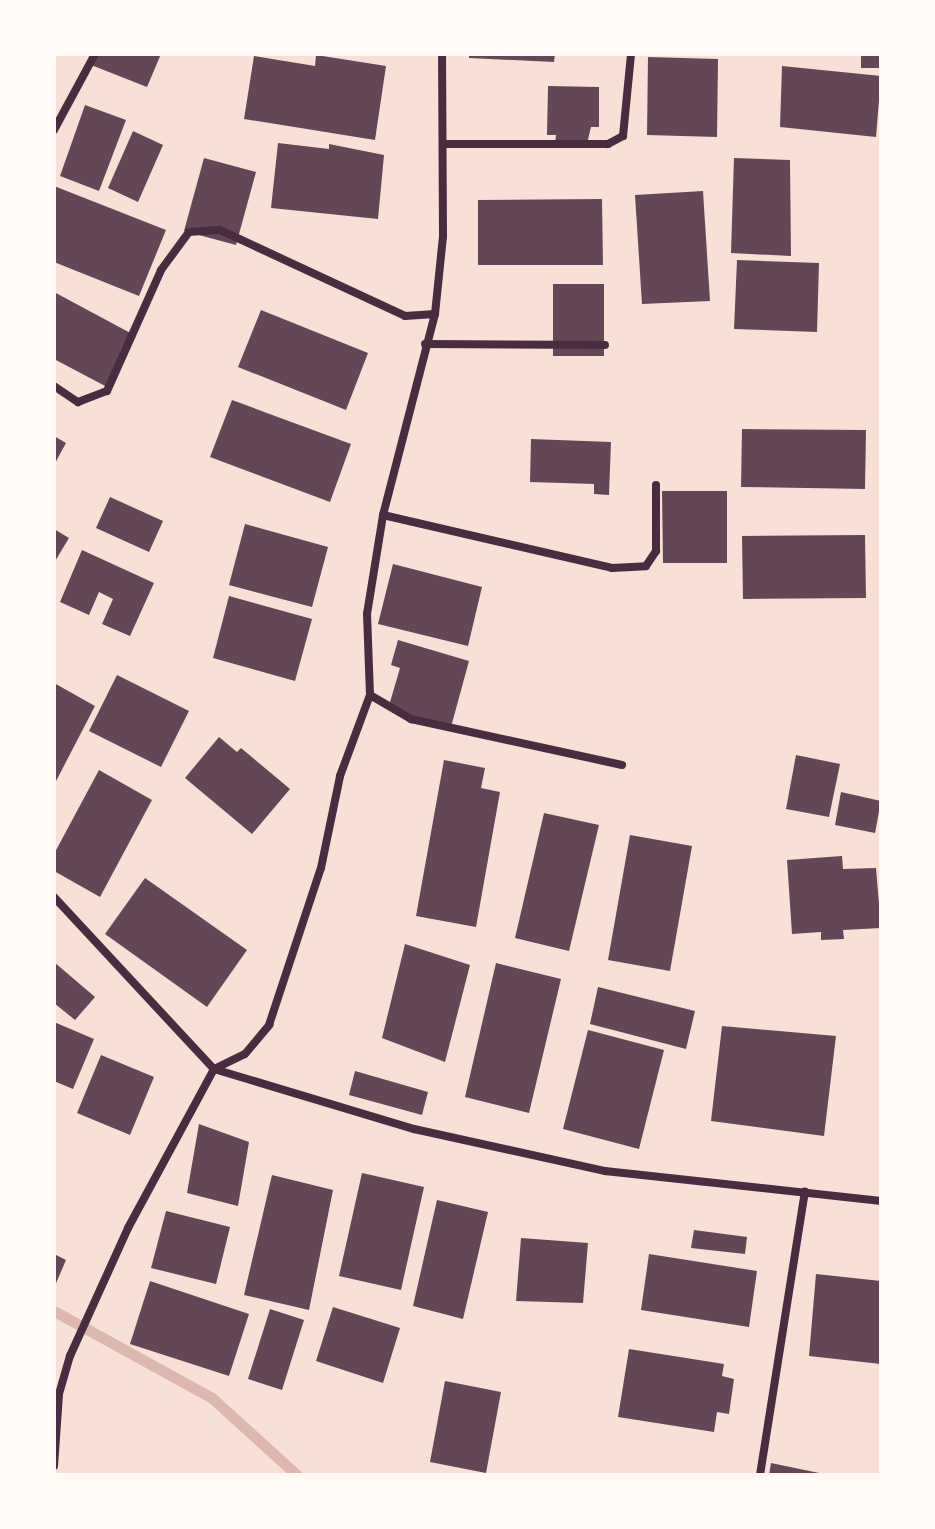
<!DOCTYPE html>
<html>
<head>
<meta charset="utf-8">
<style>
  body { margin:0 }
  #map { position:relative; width:935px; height:1529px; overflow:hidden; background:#f7e1d7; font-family:Roboto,sans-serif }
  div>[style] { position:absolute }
  .stream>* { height:11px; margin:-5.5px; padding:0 5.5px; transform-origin:5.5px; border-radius:5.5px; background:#dcb8b0 }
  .building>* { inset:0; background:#644757 }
  .minor>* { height:8px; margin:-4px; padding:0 4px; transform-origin:4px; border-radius:4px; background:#4a2c40 }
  span { translate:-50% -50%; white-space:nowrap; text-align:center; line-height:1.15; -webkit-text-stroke:6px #fffaf5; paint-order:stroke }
  .frame { position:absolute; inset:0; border:56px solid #fffaf5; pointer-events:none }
</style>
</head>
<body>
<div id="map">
  <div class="stream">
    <i style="left:54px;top:1311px;width:180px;rotate:28.8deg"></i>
    <i style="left:212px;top:1398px;width:115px;rotate:42.2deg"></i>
  </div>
  <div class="building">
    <i style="clip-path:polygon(95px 54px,161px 54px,147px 87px,91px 65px)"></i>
    <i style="clip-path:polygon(469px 54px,555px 54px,554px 62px,469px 58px)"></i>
    <i style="clip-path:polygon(861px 54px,881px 54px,881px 68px,861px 68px)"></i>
    <i style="clip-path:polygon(316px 55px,386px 66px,375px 140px,244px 119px,254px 56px,315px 66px)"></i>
    <i style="clip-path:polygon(648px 57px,718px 59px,717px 137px,647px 135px)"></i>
    <i style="clip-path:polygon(782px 66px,881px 76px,876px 137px,780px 127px)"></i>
    <i style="clip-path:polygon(548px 86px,599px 87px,599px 127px,591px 127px,587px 144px,555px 144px,556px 135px,547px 135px)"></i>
    <i style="clip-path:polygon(85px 105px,126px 120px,99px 191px,60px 176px)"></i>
    <i style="clip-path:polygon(133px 131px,163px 145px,138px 202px,108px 188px)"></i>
    <i style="clip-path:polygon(278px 143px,329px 149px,329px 144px,384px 155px,378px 219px,271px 208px)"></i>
    <i style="clip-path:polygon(204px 158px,256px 172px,236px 245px,184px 231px)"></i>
    <i style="clip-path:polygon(734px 158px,790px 160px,791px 256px,731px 253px)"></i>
    <i style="clip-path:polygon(54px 186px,166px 230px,139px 296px,54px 262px)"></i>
    <i style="clip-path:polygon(703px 191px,710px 301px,642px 304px,635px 195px)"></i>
    <i style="clip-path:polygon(602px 199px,603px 265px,478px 265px,478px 200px)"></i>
    <i style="clip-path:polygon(737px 260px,819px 263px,817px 332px,734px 329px)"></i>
    <i style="clip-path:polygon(553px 284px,604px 284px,604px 356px,553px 356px)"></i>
    <i style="clip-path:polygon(54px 292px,136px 336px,128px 351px,122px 348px,107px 387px,54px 359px)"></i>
    <i style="clip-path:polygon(261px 310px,368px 353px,346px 410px,238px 367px)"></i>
    <i style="clip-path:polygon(232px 400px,351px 444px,330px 502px,210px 457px)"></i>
    <i style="clip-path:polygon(742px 429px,866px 430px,865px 489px,741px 487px)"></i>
    <i style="clip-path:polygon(54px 436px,66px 443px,54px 465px)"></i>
    <i style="clip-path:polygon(531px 439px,611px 442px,609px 495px,594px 494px,594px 484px,530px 482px)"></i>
    <i style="clip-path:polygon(662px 491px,727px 491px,727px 563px,663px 563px)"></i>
    <i style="clip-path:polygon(110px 497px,163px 521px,149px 552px,96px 528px)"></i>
    <i style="clip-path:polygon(245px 524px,328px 547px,312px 607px,229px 585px)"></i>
    <i style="clip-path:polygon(54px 529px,69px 538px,54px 563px)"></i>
    <i style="clip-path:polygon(865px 535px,866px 598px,743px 599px,742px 536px)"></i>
    <i style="clip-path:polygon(82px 550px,154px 583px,130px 636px,102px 624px,113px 599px,99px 592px,89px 615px,60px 602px)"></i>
    <i style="clip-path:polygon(393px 564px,482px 587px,468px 646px,378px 624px)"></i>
    <i style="clip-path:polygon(229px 596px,312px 619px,295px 681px,213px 658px)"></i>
    <i style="clip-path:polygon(398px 640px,469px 661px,451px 727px,388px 709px,400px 668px,391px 665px)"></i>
    <i style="clip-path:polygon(117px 675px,189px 711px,161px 767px,89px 731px)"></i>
    <i style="clip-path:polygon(54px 683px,95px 706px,54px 785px)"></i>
    <i style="clip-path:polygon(219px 737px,237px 752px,241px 748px,290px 789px,252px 834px,185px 778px)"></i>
    <i style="clip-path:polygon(796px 755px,840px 764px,829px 817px,786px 809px)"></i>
    <i style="clip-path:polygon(444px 760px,485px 768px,481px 788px,500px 792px,476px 927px,416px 916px)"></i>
    <i style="clip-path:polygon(99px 770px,152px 800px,100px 897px,54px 871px,54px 854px)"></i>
    <i style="clip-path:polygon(841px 792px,881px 801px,875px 833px,835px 825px)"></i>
    <i style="clip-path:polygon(544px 813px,599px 825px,569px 951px,515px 938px)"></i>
    <i style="clip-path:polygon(630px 835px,692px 846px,670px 971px,608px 960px)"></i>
    <i style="clip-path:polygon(842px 856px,843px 869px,876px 868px,881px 928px,843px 930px,844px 939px,821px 940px,821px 932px,792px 934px,787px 860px)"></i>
    <i style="clip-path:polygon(145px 878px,247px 950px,207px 1007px,105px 934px)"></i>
    <i style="clip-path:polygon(405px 944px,470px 965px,445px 1062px,382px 1038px)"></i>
    <i style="clip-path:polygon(54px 962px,95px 997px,75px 1020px,54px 1003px)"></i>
    <i style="clip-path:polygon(496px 963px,561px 979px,529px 1113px,465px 1097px)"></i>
    <i style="clip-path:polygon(598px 987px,695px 1011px,686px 1049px,590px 1024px)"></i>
    <i style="clip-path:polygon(54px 1022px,94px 1039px,73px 1089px,54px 1081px)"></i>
    <i style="clip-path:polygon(722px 1026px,836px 1036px,824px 1136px,711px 1121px)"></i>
    <i style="clip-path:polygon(588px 1030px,664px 1050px,639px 1149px,563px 1129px)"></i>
    <i style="clip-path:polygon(101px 1055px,154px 1077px,130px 1135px,77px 1113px)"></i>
    <i style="clip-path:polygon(355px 1071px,428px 1092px,422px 1115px,349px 1095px)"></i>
    <i style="clip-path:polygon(199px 1124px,249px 1142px,238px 1206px,187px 1193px)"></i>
    <i style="clip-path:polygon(362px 1173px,424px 1187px,401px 1290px,339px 1276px)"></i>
    <i style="clip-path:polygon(272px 1175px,333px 1190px,309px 1310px,244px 1295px)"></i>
    <i style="clip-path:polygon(437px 1200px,488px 1212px,463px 1319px,413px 1306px)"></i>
    <i style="clip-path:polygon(166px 1211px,230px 1227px,216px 1284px,151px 1268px)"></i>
    <i style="clip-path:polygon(694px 1230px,747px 1237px,745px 1254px,691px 1248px)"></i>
    <i style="clip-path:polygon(521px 1238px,588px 1243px,583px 1303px,516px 1301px)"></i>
    <i style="clip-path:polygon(54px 1254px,66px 1260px,54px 1288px)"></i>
    <i style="clip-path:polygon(649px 1254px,757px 1271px,749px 1327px,641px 1310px)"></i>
    <i style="clip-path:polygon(816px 1274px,881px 1281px,881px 1364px,809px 1356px)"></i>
    <i style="clip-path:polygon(150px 1281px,249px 1314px,229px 1376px,130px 1344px)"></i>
    <i style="clip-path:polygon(333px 1307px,400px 1328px,383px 1383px,316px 1361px)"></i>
    <i style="clip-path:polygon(270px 1309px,304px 1320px,282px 1390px,248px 1379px)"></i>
    <i style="clip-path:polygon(629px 1349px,724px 1364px,722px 1376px,734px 1379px,729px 1414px,717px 1412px,714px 1432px,618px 1417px)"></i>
    <i style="clip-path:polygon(445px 1381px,501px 1392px,486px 1473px,430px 1462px)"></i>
    <i style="clip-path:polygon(771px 1463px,824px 1474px,824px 1475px,769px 1475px)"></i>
  </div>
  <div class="minor">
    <i style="left:54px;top:130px;width:86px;rotate:-61.7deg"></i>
    <i style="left:443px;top:144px;width:165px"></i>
    <i style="left:608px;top:144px;width:17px;rotate:-28deg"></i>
    <i style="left:623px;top:136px;width:82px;rotate:-84.4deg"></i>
    <i style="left:425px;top:344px;width:180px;rotate:0.3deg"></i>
    <i style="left:54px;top:386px;width:29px;rotate:34deg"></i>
    <i style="left:78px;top:402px;width:31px;rotate:-21deg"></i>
    <i style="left:107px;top:391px;width:133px;rotate:-65.9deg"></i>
    <i style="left:161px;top:270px;width:47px;rotate:-53.6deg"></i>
    <i style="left:189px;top:232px;width:31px;rotate:-4deg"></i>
    <i style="left:220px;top:230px;width:204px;rotate:24.9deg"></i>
    <i style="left:405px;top:316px;width:30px;rotate:-4deg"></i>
    <i style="left:383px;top:515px;width:235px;rotate:13deg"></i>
    <i style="left:612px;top:568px;width:34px;rotate:-3deg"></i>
    <i style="left:646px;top:566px;width:18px;rotate:-56deg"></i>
    <i style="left:656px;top:551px;width:66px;rotate:-90deg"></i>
    <i style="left:370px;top:695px;width:48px;rotate:30.3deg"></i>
    <i style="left:411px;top:719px;width:216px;rotate:12.3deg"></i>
    <i style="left:54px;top:897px;width:235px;rotate:47.1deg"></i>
    <i style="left:214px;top:1069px;width:209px;rotate:16.7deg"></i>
    <i style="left:414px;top:1129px;width:196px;rotate:12.4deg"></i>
    <i style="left:605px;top:1171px;width:278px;rotate:6.2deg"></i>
    <i style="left:54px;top:1466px;width:72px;rotate:-86deg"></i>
    <i style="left:59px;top:1394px;width:40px;rotate:-74deg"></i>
    <i style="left:70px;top:1356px;width:141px;rotate:-65.6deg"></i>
    <i style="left:128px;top:1228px;width:181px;rotate:-61.6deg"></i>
    <i style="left:214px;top:1069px;width:34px;rotate:-26deg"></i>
    <i style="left:245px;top:1054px;width:38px;rotate:-50deg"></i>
    <i style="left:269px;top:1025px;width:165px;rotate:-71.7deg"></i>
    <i style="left:321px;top:868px;width:94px;rotate:-78.3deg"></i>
    <i style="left:340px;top:776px;width:86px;rotate:-69.7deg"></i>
    <i style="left:370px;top:695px;width:81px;rotate:-92.1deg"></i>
    <i style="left:367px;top:614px;width:100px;rotate:-80.8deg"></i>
    <i style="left:383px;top:515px;width:208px;rotate:-75.5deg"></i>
    <i style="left:435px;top:314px;width:78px;rotate:-84.1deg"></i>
    <i style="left:443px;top:236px;width:182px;rotate:-90.3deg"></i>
    <i style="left:760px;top:1475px;width:287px;rotate:-81deg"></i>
  </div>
  <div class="frame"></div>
</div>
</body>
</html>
